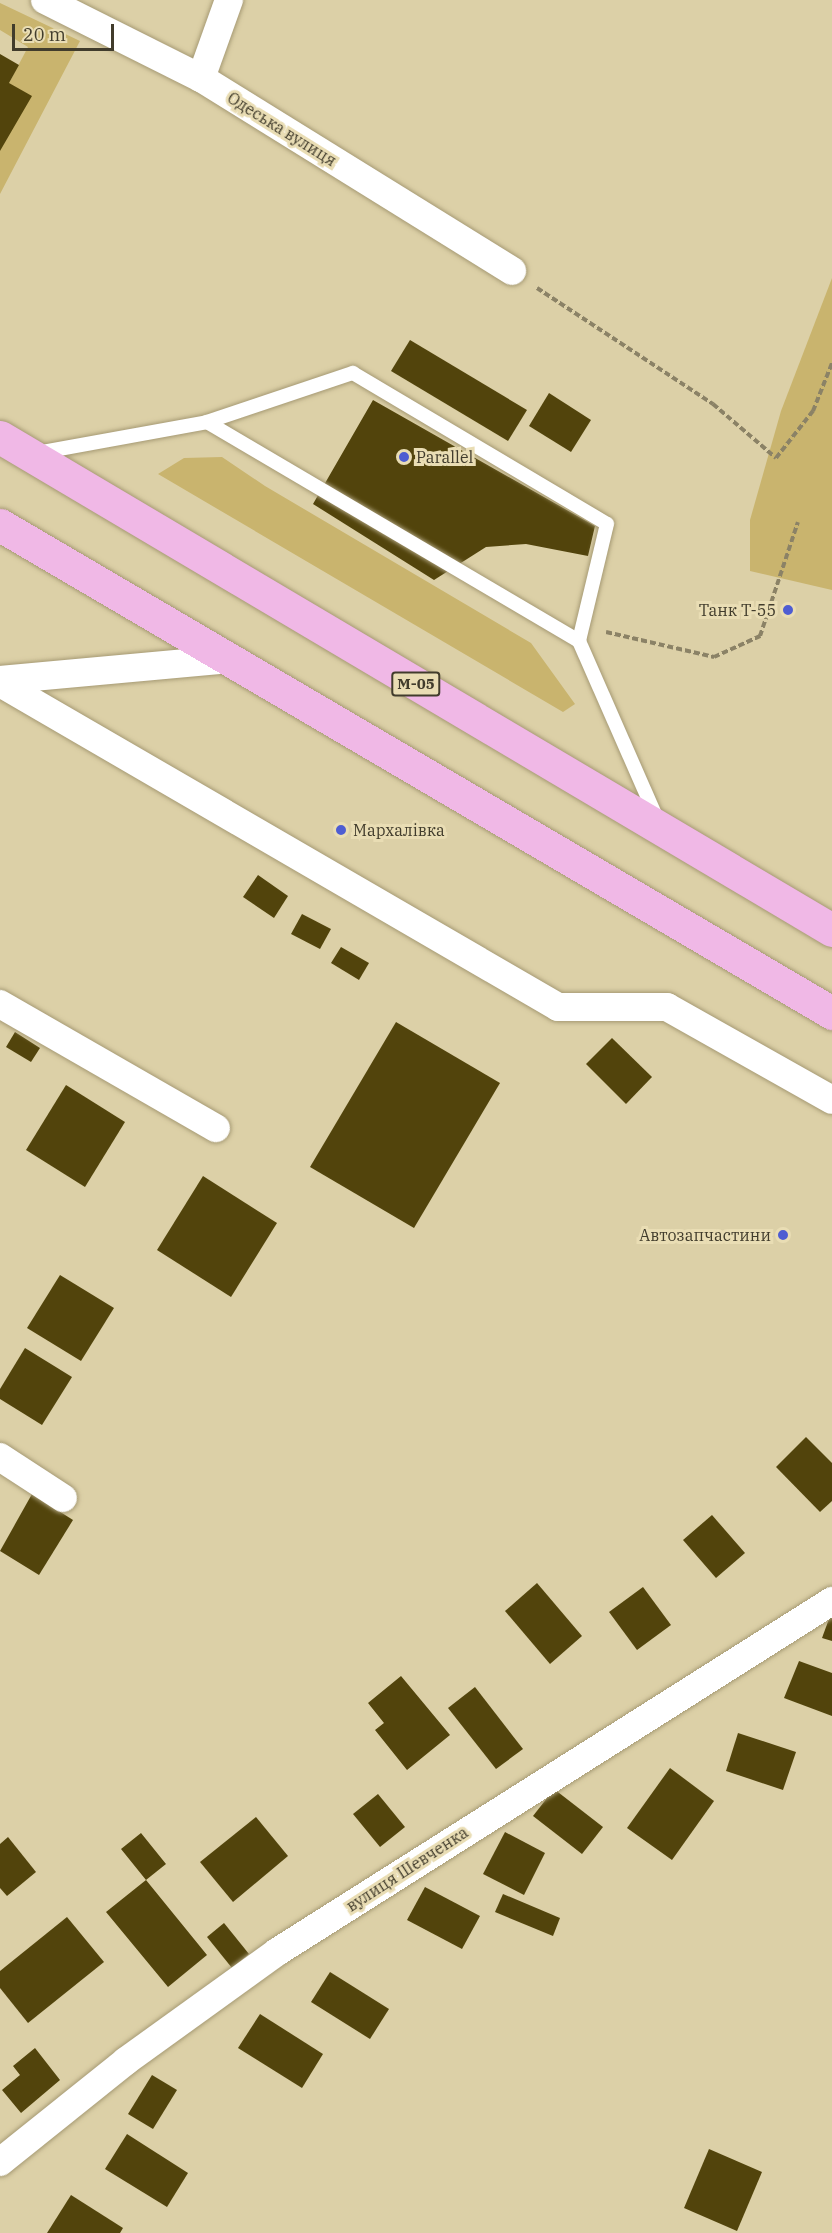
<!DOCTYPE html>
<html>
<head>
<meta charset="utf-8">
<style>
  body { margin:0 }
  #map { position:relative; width:832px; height:2233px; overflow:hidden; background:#dcd0a7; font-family:"IBM Plex Serif",serif }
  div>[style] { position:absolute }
  .green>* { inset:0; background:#c9b46e }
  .building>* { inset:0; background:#52440c }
  .path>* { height:4px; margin-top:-2px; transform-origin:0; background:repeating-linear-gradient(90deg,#8b8266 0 6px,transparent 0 9px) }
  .roads { filter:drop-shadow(0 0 2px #a69a74) drop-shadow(0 0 2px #a69a74) }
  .service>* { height:14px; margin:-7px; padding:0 7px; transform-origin:7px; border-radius:7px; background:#fff }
  .minor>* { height:28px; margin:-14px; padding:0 14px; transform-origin:14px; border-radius:14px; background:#fff }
  .trunk>* { height:33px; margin:-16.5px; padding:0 16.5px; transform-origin:16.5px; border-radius:16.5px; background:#f0b8e6 }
  .dots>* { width:16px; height:16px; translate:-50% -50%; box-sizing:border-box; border:3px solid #e9ddb4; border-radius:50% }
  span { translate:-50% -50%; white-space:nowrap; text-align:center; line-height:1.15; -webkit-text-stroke:6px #e9ddb4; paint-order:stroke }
  .shield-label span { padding:2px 4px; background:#e9ddb4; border:2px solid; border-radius:4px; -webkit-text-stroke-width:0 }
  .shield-label { font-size:15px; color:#413c2c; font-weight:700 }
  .street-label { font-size:16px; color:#413c2c }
  .poi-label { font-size:16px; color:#413c2c }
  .left { translate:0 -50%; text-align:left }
  .right { translate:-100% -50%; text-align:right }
  .scale { position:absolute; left:12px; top:24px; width:102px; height:27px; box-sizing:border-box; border:3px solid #413c2c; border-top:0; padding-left:8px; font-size:18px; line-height:21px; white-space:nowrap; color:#413c2c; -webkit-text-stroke:4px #e9ddb4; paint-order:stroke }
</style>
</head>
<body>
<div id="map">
  <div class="green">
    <i style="clip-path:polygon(0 3px,80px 41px,0 194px,0 151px,9px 83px,28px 47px,0 30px)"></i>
    <i style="clip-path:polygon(832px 278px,832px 590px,750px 571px,750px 520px,781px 411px)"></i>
    <i style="clip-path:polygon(222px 457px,265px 486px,531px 643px,575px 704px,563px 712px,158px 474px,184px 458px)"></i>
  </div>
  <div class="building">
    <i style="clip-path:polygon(0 54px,19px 65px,9px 83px,32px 96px,0 151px)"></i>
    <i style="clip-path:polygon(410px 340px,527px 410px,508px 441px,391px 371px)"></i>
    <i style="clip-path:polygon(549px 393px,591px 420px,571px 452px,529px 426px)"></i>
    <i style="clip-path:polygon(373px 400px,595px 526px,588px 556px,526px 544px,486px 547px,434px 580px,313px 504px)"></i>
    <i style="clip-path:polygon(258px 875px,288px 896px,274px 918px,243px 897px)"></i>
    <i style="clip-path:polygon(302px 914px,331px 929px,320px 949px,291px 934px)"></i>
    <i style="clip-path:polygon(341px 947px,369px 963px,359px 980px,331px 963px)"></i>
    <i style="clip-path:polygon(396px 1022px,500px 1083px,414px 1228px,310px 1167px)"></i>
    <i style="clip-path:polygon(15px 1032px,40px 1048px,31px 1062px,6px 1047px)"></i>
    <i style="clip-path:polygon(612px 1038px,652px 1077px,626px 1104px,586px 1064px)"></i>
    <i style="clip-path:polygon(66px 1085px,125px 1122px,85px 1187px,26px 1150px)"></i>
    <i style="clip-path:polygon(203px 1176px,277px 1223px,231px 1297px,157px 1250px)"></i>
    <i style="clip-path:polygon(60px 1275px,114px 1308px,81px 1361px,27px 1328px)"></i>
    <i style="clip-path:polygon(25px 1348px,72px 1377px,42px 1425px,0 1399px,0 1389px)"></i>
    <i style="clip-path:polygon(806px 1437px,832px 1463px,832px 1501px,820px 1512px,776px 1467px)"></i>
    <i style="clip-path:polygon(32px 1494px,73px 1520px,39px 1575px,0 1551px)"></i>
    <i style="clip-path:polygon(712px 1515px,745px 1553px,716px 1578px,683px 1540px)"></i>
    <i style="clip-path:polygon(537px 1583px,582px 1636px,550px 1664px,505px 1611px)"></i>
    <i style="clip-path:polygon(643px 1587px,671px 1625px,637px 1650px,609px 1612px)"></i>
    <i style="clip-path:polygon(830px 1616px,832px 1617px,832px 1641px,822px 1638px)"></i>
    <i style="clip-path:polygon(799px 1661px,832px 1673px,832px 1716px,784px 1698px)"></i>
    <i style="clip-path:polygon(401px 1676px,450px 1735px,407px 1770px,375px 1730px,384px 1723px,368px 1703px)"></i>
    <i style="clip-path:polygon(475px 1687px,523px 1749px,496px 1769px,448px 1708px)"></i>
    <i style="clip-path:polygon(738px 1733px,796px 1752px,783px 1790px,726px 1771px)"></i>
    <i style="clip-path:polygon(670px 1768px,714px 1801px,672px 1860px,627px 1828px)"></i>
    <i style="clip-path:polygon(554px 1789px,603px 1827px,582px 1854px,533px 1816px)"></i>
    <i style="clip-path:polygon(378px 1794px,405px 1827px,380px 1847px,353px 1814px)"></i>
    <i style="clip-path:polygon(256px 1817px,288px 1856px,233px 1902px,200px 1862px)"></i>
    <i style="clip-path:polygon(505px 1832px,545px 1853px,524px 1895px,483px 1874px)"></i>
    <i style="clip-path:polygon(141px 1833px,166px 1864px,146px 1880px,207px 1955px,168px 1987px,106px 1912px,146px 1880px,121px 1849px)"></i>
    <i style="clip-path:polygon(8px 1837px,36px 1872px,7px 1896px,0 1888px,0 1844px)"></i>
    <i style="clip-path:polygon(425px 1887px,480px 1916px,462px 1949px,407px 1920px)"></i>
    <i style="clip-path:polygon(503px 1894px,560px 1918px,553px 1936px,495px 1912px)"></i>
    <i style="clip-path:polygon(67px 1917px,104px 1962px,28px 2023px,0 1988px,0 1971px)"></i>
    <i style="clip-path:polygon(224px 1923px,249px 1954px,232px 1968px,207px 1937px)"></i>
    <i style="clip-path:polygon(330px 1972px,389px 2009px,370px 2039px,311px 2002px)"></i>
    <i style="clip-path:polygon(260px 2014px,323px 2054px,302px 2088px,238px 2048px)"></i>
    <i style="clip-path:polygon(35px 2048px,60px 2080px,21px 2113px,2px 2090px,20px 2075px,13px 2066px)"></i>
    <i style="clip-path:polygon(152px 2075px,177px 2090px,153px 2129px,128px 2114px)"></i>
    <i style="clip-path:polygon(127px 2134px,188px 2173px,167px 2207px,105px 2169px)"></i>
    <i style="clip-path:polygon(709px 2149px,762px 2172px,737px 2231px,684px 2208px)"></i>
    <i style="clip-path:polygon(71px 2195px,123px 2228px,120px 2233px,47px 2233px)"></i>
  </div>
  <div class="path">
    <i style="left:537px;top:288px;width:211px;rotate:33.4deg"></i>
    <i style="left:713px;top:404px;width:83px;rotate:40.6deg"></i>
    <i style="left:776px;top:458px;width:60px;rotate:-51.8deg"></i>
    <i style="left:813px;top:411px;width:52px;rotate:-68.4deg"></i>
    <i style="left:606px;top:632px;width:111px;rotate:13deg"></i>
    <i style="left:714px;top:657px;width:51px;rotate:-24.5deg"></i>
    <i style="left:760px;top:636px;width:120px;rotate:-71.6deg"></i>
  </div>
  <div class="roads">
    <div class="service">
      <i style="left:207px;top:422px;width:154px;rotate:-18.6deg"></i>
      <i style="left:353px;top:373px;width:295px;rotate:30.7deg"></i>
      <i style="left:607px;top:524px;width:120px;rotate:103.5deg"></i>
      <i style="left:37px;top:453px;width:173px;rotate:-10.3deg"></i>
      <i style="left:207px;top:422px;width:432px;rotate:30.5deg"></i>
      <i style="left:579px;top:641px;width:194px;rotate:66.3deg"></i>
    </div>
    <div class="minor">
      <i style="left:45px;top:0;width:174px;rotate:26.6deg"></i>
      <i style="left:201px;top:78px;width:366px;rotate:31.8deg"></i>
      <i style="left:201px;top:78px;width:83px;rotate:-70.3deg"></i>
      <i style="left:0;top:680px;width:231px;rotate:-5.2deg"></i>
      <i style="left:0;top:683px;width:645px;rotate:30.14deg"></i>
      <i style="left:558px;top:1007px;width:109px"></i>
      <i style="left:667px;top:1007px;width:189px;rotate:29.4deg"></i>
      <i style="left:0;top:1004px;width:249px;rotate:29.9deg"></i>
      <i style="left:0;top:1457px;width:75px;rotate:33.1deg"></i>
      <i style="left:0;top:2162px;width:161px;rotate:-38.7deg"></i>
      <i style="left:126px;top:2061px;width:186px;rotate:-35.8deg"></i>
      <i style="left:277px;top:1952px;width:657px;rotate:-32.31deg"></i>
    </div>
    <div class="trunk">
      <i style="left:0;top:437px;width:967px;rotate:30.65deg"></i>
      <i style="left:0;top:525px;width:965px;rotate:30.39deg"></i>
    </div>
  </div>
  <div class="dots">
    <i style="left:404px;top:457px;background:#4e5dd2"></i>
    <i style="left:788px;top:610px;background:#4e5dd2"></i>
    <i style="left:341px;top:830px;background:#4e5dd2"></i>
    <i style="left:783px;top:1235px;background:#4e5dd2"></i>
  </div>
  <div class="shield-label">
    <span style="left:416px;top:684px">М-05</span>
  </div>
  <div class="street-label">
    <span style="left:282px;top:129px;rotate:32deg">Одеська вулиця</span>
    <span style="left:407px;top:1869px;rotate:-33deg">вулиця Шевченка</span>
  </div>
  <div class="poi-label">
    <span class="left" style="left:416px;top:457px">Parallel</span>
    <span class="right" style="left:776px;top:610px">Танк Т-55</span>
    <span class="left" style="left:353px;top:830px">Мархалівка</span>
    <span class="right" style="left:771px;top:1235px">Автозапчастини</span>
  </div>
  <div class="scale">20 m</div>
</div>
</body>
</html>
